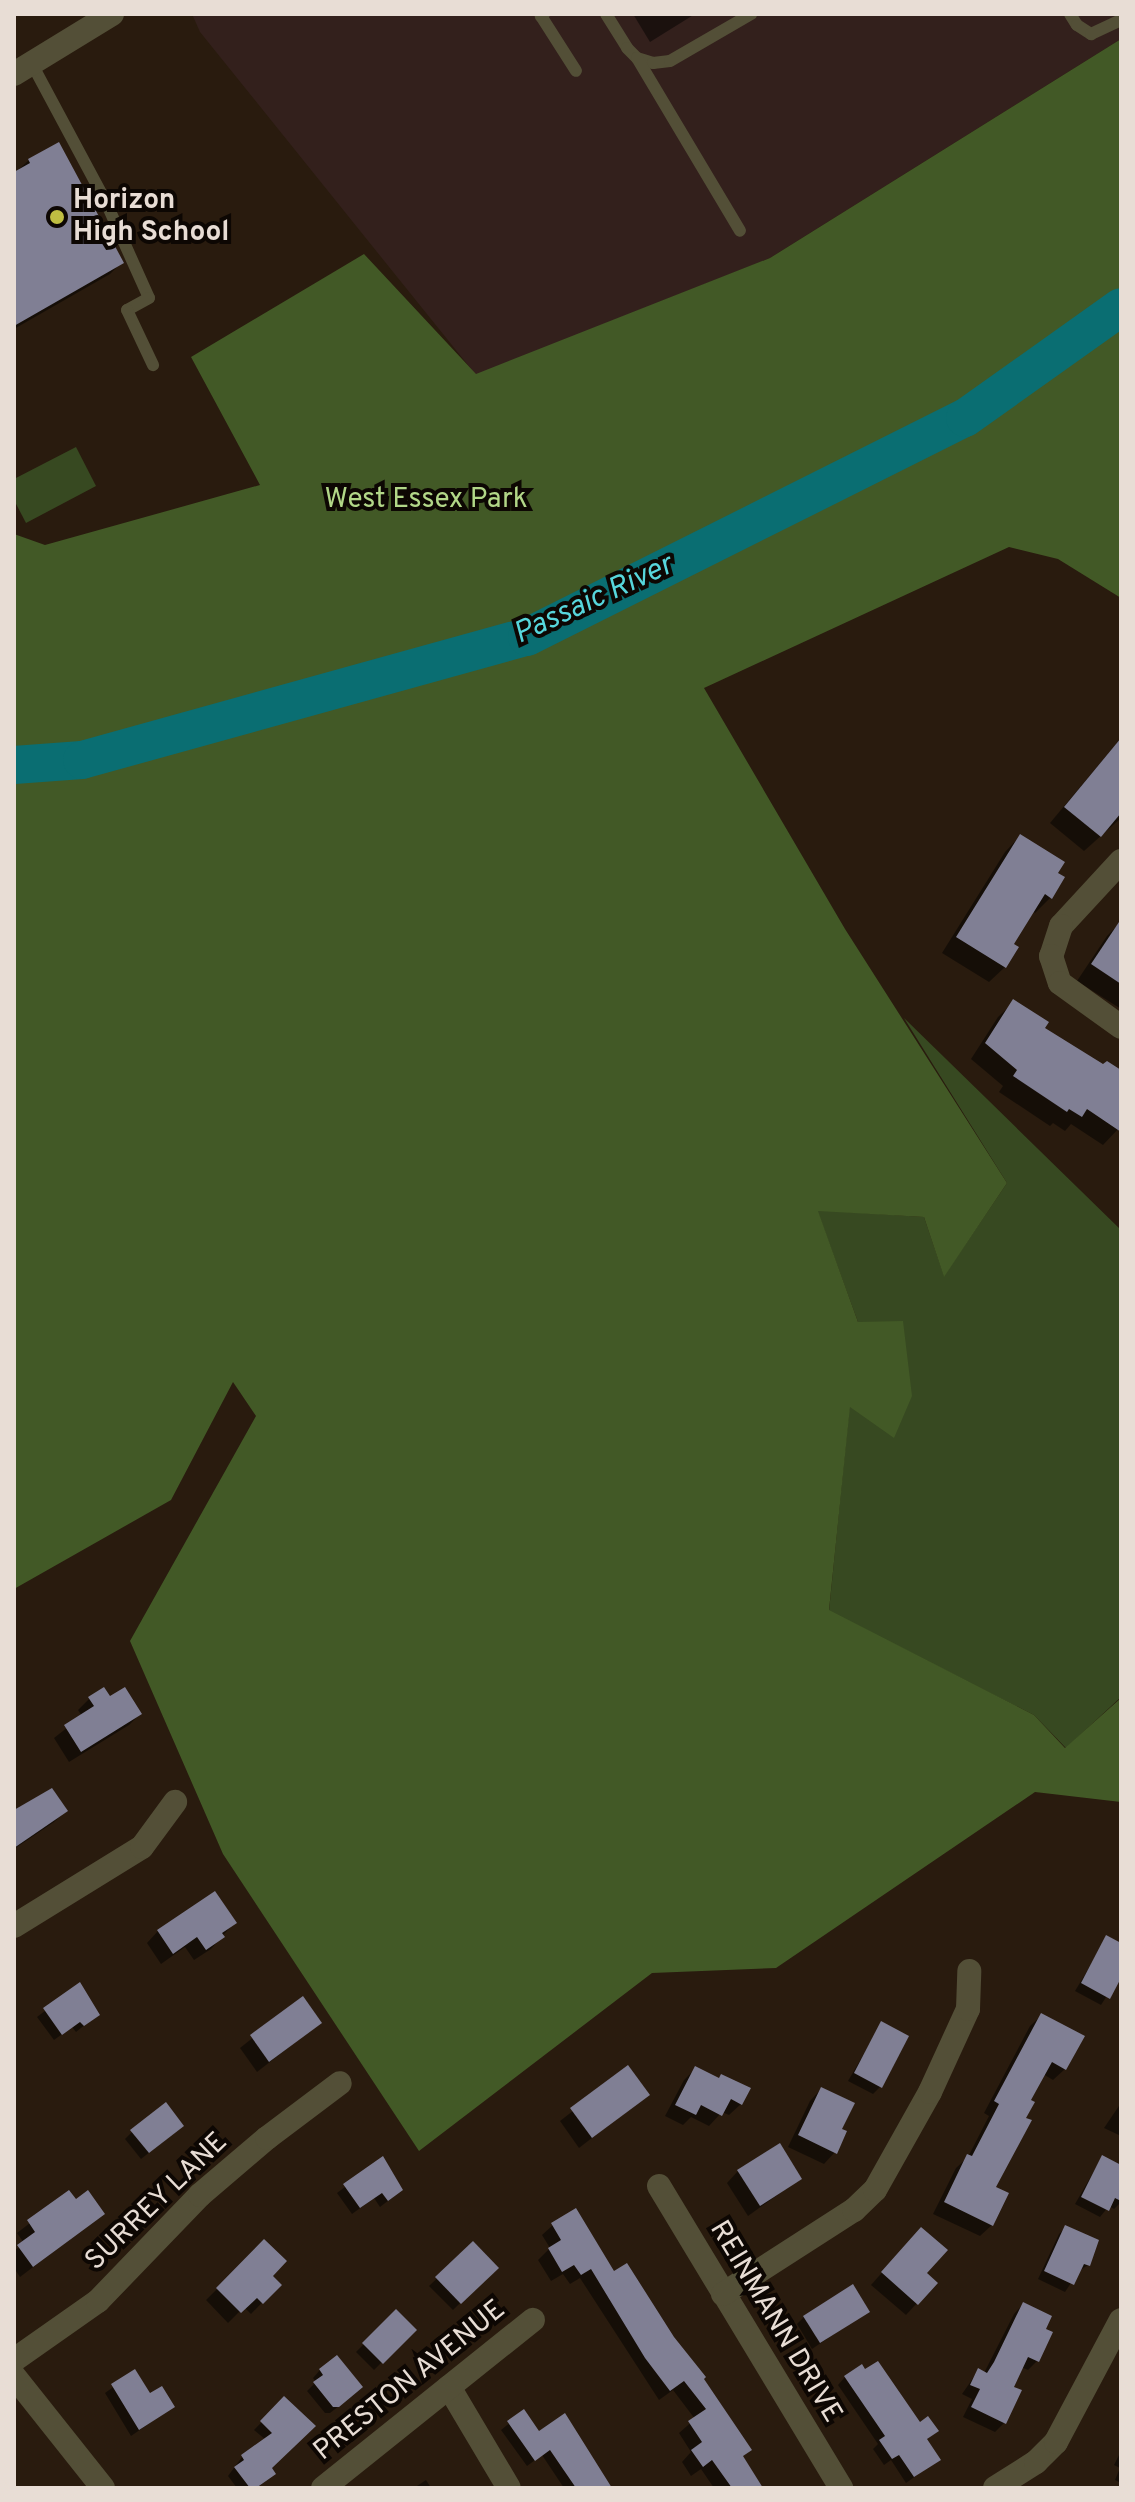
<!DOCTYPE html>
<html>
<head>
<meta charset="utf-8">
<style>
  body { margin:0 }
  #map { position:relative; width:1135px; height:2502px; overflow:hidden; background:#291b0e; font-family:Overpass,sans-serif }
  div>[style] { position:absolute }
  .commercial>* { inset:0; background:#33201c }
  .green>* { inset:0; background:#374921 }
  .forest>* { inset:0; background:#425926 }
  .shadow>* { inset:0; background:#0007 }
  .river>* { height:38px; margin:-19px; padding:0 19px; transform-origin:19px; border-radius:19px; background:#0a6e72 }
  .building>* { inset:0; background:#807f94 }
  .service>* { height:12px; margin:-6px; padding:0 6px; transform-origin:6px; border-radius:6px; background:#534f37 }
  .minor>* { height:24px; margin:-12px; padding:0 12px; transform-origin:12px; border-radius:12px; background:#534f37 }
  .dots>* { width:22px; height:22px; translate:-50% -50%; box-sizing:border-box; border:4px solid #0d0703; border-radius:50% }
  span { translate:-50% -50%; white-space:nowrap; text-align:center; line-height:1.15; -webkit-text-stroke:8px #0d0703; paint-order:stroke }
  .poi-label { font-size:28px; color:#e8ddd5; font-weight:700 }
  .left { translate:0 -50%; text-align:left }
  .park-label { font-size:28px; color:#b2d788 }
  .street-label { font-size:28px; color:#e8ddd5 }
  .water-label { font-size:30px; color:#57d6dc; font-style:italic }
  .frame { position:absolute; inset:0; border:16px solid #e8ddd5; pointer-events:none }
</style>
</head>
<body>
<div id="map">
  <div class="commercial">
    <i style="clip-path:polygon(192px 14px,1121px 14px,1121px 39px,770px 258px,476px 375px,200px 32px)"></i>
  </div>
  <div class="green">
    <i style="clip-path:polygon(76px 447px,96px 486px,26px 523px,14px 500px,14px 479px)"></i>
    <i style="clip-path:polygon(904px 1018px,1121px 1230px,1121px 1697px,1066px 1748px,1034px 1715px,829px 1611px,858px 1322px,817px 1210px,924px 1217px,944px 1276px,1007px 1183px)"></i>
  </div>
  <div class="forest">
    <i style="clip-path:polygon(1121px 39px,1121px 598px,1058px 559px,1009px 547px,704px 688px,845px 929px,1007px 1183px,944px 1277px,924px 1217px,818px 1211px,858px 1322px,903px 1321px,912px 1396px,894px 1438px,850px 1407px,829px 1610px,1034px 1715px,1065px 1748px,1121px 1698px,1121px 1802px,1035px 1792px,776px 1968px,652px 1973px,419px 2151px,223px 1854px,130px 1641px,256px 1416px,233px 1382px,171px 1500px,14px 1589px,14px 534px,45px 545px,260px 485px,191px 357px,364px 254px,476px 374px,770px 258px)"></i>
  </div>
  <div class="shadow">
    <i style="clip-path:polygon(633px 14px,695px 14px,650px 42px)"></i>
    <i style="clip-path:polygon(29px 160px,121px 263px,110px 274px,14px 329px,14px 174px)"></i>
    <i style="clip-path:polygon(1121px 738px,1121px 818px,1084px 851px,1050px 823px)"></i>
    <i style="clip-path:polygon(1020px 836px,1055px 874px,1050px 898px,1035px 913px,1032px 911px,1012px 945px,1005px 967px,989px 982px,942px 953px,1005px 852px)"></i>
    <i style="clip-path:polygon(1121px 922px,1121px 1009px,1077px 981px,1107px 936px)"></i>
    <i style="clip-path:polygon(1014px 1002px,1042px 1029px,1103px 1067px,1121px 1073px,1121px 1126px,1103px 1145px,1071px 1124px,1065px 1131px,1053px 1123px,1050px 1126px,999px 1092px,1003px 1086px,971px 1059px,998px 1017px)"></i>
    <i style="clip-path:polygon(89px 1699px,109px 1699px,140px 1714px,129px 1725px,69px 1762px,54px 1738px,82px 1716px,78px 1710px)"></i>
    <i style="clip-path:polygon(66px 1811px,54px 1822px,14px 1849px,14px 1813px)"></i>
    <i style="clip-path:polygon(234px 1923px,211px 1949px,194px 1960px,185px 1947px,161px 1964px,147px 1943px,158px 1931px)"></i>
    <i style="clip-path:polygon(1107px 1938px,1121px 1945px,1121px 1974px,1101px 2005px,1075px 1991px)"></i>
    <i style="clip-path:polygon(80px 1984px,97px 2015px,76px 2032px,72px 2027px,54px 2040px,37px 2017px)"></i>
    <i style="clip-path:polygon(302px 1999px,320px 2023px,257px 2072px,240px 2048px)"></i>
    <i style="clip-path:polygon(1042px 2015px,1065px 2069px,1053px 2080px,1043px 2074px,1028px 2101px,993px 2188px,992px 2225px,980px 2236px,933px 2214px,956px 2168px,968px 2157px,989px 2116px,984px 2113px,1030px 2026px)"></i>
    <i style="clip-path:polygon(882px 2023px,880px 2087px,873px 2094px,848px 2081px)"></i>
    <i style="clip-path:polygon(628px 2068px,647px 2095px,579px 2148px,560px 2121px)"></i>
    <i style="clip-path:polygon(695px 2069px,741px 2104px,729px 2115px,722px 2112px,709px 2126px,691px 2117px,683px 2125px,665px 2116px,684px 2080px)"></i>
    <i style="clip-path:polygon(821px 2089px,840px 2130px,835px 2152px,824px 2164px,788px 2147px,810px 2101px)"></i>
    <i style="clip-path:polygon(1121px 2103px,1121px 2136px,1104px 2128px)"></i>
    <i style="clip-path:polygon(132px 2132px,174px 2133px,141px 2159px,125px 2139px)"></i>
    <i style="clip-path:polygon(1102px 2157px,1121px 2167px,1121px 2202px,1114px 2209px,1109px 2206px,1100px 2217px,1075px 2204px)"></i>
    <i style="clip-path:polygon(382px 2159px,393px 2197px,380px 2207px,374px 2198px,352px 2214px,337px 2193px)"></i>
    <i style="clip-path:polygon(738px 2171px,800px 2179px,748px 2216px,727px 2183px)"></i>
    <i style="clip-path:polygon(69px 2193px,75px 2201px,103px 2214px,20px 2277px,14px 2268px,14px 2251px,24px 2243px,17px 2233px)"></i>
    <i style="clip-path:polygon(553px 2225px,614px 2273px,701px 2379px,760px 2488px,714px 2488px,701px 2469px,691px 2476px,682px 2462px,691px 2452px,679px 2433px,695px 2419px,673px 2390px,659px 2400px,580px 2278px,570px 2284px,563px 2274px,551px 2281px,538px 2260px,550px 2248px,542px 2235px)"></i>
    <i style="clip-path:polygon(1066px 2227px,1088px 2265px,1079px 2271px,1065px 2292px,1038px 2279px,1059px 2234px)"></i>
    <i style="clip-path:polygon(910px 2241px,924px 2273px,917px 2303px,906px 2315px,871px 2285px)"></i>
    <i style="clip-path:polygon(264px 2242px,270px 2276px,279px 2285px,251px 2314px,244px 2307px,228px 2323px,206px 2300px)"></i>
    <i style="clip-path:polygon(473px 2244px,496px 2268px,453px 2310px,429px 2286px)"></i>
    <i style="clip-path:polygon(1023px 2304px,1044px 2330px,1037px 2361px,1028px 2370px,1021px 2367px,1011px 2388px,1005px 2422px,995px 2432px,963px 2417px,972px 2399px,962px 2394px,978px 2371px,984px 2373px,1014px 2314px)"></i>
    <i style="clip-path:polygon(868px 2311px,812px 2349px,797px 2324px,804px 2317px)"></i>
    <i style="clip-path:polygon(396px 2312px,414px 2330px,374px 2370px,356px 2352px)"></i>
    <i style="clip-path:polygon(320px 2370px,353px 2395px,330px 2413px,325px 2413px,307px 2391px,316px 2382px,313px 2378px)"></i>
    <i style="clip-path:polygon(134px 2372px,150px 2396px,173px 2407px,131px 2436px,105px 2393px)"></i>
    <i style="clip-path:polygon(845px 2377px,919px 2425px,936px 2431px,926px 2440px,938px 2460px,906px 2483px,891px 2460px,884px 2465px,873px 2449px,878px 2444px,838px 2385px)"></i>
    <i style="clip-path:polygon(284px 2399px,266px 2481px,256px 2488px,237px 2488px,228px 2476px,242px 2457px,266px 2440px,254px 2430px)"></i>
    <i style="clip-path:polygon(523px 2412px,538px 2434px,610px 2488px,564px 2488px,542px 2455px,527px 2466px,501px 2430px)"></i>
    <i style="clip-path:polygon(1121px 2451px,1121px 2483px,1115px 2480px,1120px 2468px,1114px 2465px)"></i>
    <i style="clip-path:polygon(426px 2480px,431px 2488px,414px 2488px)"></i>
  </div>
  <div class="river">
    <i style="left:14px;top:765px;width:68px;rotate:-4.2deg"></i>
    <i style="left:82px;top:760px;width:462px;rotate:-15.5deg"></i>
    <i style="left:527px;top:637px;width:490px;rotate:-26.6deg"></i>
    <i style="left:965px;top:418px;width:191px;rotate:-35.4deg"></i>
  </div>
  <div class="building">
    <i style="clip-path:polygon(59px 142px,124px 263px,14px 326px,14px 172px,30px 163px,28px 159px)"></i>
    <i style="clip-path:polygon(1121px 738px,1121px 813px,1101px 837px,1064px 807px)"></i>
    <i style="clip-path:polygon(1020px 834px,1065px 862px,1058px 873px,1065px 877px,1052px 899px,1045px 894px,1014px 944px,1019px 947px,1006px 968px,956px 937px)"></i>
    <i style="clip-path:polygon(1121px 919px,1121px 984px,1091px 964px)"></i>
    <i style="clip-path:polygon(1013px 999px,1049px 1022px,1045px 1028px,1103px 1064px,1107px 1061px,1121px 1070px,1121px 1132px,1087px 1109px,1082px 1117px,1069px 1109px,1067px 1112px,1013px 1076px,1017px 1070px,985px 1043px)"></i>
    <i style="clip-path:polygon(104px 1687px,110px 1696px,125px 1687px,142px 1714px,81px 1752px,64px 1725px,94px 1706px,88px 1697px)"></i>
    <i style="clip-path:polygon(52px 1788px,68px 1811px,14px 1848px,14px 1810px)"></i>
    <i style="clip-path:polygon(215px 1891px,237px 1923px,222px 1933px,225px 1937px,206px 1950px,197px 1937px,173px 1954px,157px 1930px)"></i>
    <i style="clip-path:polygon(1106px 1935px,1121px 1943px,1121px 1978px,1110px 1999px,1081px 1983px)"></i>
    <i style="clip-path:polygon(80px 1982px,100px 2015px,84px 2026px,80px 2022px,62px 2035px,43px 2008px)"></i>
    <i style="clip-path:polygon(303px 1996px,322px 2023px,269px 2062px,250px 2035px)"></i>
    <i style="clip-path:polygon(1041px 2013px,1085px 2036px,1066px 2070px,1052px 2062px,1031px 2100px,1035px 2102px,1026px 2118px,1032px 2120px,996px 2187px,1009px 2193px,993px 2226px,944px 2202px,967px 2154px,972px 2156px,999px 2104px,994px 2101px)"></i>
    <i style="clip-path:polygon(881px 2021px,909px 2036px,882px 2088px,854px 2073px)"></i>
    <i style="clip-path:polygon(628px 2065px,650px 2095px,592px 2138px,570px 2108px)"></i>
    <i style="clip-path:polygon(695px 2066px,719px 2078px,721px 2074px,751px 2088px,742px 2105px,731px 2099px,722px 2116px,701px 2105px,696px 2115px,675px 2105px)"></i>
    <i style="clip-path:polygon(821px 2087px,855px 2103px,842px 2129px,847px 2131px,837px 2154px,798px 2135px)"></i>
    <i style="clip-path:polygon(166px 2102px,184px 2126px,149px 2153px,130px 2130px)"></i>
    <i style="clip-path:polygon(780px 2143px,802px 2179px,760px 2206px,737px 2170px)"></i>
    <i style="clip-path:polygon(1102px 2155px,1121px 2165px,1121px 2201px,1115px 2198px,1109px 2211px,1081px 2197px)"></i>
    <i style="clip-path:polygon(383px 2156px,403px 2190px,388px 2201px,382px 2193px,360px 2208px,343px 2184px)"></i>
    <i style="clip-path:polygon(69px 2190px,76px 2199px,88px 2190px,105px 2214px,33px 2267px,17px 2245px,35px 2232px,27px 2220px)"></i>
    <i style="clip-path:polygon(576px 2208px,614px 2271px,627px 2263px,674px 2337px,706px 2377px,704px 2379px,752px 2450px,743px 2456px,763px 2488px,732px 2488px,712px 2460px,703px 2467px,691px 2450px,702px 2442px,688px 2421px,706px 2409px,684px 2381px,670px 2391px,645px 2358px,591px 2269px,581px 2275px,574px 2265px,562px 2272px,548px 2248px,561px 2240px,551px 2223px)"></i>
    <i style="clip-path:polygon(1065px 2225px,1099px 2240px,1090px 2266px,1084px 2264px,1074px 2285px,1044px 2271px)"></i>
    <i style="clip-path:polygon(921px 2227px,948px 2250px,927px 2273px,938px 2283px,918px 2305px,881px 2272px)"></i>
    <i style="clip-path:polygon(264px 2239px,287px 2261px,273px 2276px,282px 2285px,263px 2304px,257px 2298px,241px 2313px,216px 2288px)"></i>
    <i style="clip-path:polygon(473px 2241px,499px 2268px,461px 2304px,435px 2277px)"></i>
    <i style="clip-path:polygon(853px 2284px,870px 2312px,820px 2343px,803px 2316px)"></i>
    <i style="clip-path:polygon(1023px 2302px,1052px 2316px,1046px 2329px,1053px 2332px,1039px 2362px,1028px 2357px,1014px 2387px,1022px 2390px,1006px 2424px,971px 2407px,980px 2389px,970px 2385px,978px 2368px,987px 2373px,994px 2362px)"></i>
    <i style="clip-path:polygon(396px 2309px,417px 2330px,383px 2364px,362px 2343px)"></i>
    <i style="clip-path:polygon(337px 2355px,363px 2387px,339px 2407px,333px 2407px,313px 2382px,323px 2375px,319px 2369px)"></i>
    <i style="clip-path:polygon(878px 2361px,920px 2422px,928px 2416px,939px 2431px,927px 2439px,941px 2460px,914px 2477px,899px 2455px,892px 2459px,879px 2440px,885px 2436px,844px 2376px,862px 2364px,865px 2369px)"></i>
    <i style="clip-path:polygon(135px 2369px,150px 2393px,162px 2386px,175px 2407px,139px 2430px,111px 2384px)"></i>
    <i style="clip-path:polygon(284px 2396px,316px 2426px,272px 2468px,276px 2474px,256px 2488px,250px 2488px,234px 2467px,244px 2460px,241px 2455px,272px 2433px,260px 2421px)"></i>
    <i style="clip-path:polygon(524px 2409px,539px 2431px,565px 2413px,612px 2488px,576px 2488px,550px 2450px,535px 2461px,507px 2421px)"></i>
  </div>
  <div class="service">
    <i style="left:544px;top:14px;width:4px;rotate:146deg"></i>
    <i style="left:541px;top:16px;width:65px;rotate:57.5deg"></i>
    <i style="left:606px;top:14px;width:40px;rotate:58deg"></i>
    <i style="left:627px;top:48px;width:14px;rotate:45deg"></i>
    <i style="left:637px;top:58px;width:17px;rotate:17deg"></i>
    <i style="left:653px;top:63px;width:17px;rotate:-7deg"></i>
    <i style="left:670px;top:61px;width:94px;rotate:-30.1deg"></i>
    <i style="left:1070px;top:14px;width:13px;rotate:58deg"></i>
    <i style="left:1077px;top:25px;width:17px;rotate:33deg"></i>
    <i style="left:1091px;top:34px;width:33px;rotate:-25deg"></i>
    <i style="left:637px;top:58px;width:201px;rotate:59.2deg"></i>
    <i style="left:32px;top:64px;width:154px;rotate:61.8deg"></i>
    <i style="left:105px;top:200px;width:107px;rotate:65.8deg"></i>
    <i style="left:149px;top:298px;width:25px;rotate:151deg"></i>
    <i style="left:127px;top:310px;width:61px;rotate:64.7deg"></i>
  </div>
  <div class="minor">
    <i style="left:14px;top:74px;width:115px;rotate:-31.5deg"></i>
    <i style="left:1121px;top:861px;width:88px;rotate:132.7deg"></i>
    <i style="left:1061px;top:926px;width:32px;rotate:108deg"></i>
    <i style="left:1051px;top:956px;width:28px;rotate:72deg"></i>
    <i style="left:1060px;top:983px;width:75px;rotate:35.8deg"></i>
    <i style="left:14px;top:1926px;width:150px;rotate:-31.7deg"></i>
    <i style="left:142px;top:1847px;width:56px;rotate:-53.7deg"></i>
    <i style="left:659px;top:2186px;width:353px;rotate:58.9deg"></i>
    <i style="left:723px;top:2294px;width:156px;rotate:-32.7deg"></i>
    <i style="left:854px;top:2210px;width:29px;rotate:-44deg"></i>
    <i style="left:875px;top:2190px;width:112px;rotate:-60.7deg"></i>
    <i style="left:930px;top:2092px;width:91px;rotate:-65.4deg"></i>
    <i style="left:968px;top:2009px;width:38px;rotate:-88deg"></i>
    <i style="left:14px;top:2360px;width:103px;rotate:-35.1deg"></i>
    <i style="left:98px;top:2301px;width:147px;rotate:-46.1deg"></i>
    <i style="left:200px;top:2195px;width:88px;rotate:-40.4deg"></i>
    <i style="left:267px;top:2138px;width:91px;rotate:-37deg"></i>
    <i style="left:14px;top:2376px;width:143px;rotate:51.5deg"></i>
    <i style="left:449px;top:2387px;width:117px;rotate:59.3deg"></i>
    <i style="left:323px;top:2488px;width:269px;rotate:-38.7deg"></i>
    <i style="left:995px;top:2488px;width:49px;rotate:-32.4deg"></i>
    <i style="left:1036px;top:2462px;width:28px;rotate:-45deg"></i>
    <i style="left:1056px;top:2442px;width:138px;rotate:-62deg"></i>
  </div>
  <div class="dots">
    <i style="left:57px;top:217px;background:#bfbe42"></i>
  </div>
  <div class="poi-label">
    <span class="left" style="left:73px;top:217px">Horizon<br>High School</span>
  </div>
  <div class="park-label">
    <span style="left:426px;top:500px">West Essex Park</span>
  </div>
  <div class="street-label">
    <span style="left:157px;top:2202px;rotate:-44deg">SURREY LANE</span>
    <span style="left:775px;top:2322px;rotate:59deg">REINMANN DRIVE</span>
    <span style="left:410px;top:2381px;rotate:-39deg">PRESTON AVENUE</span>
  </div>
  <div class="water-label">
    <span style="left:594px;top:601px;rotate:-25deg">Passaic River</span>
  </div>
  <div class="frame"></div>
</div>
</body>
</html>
